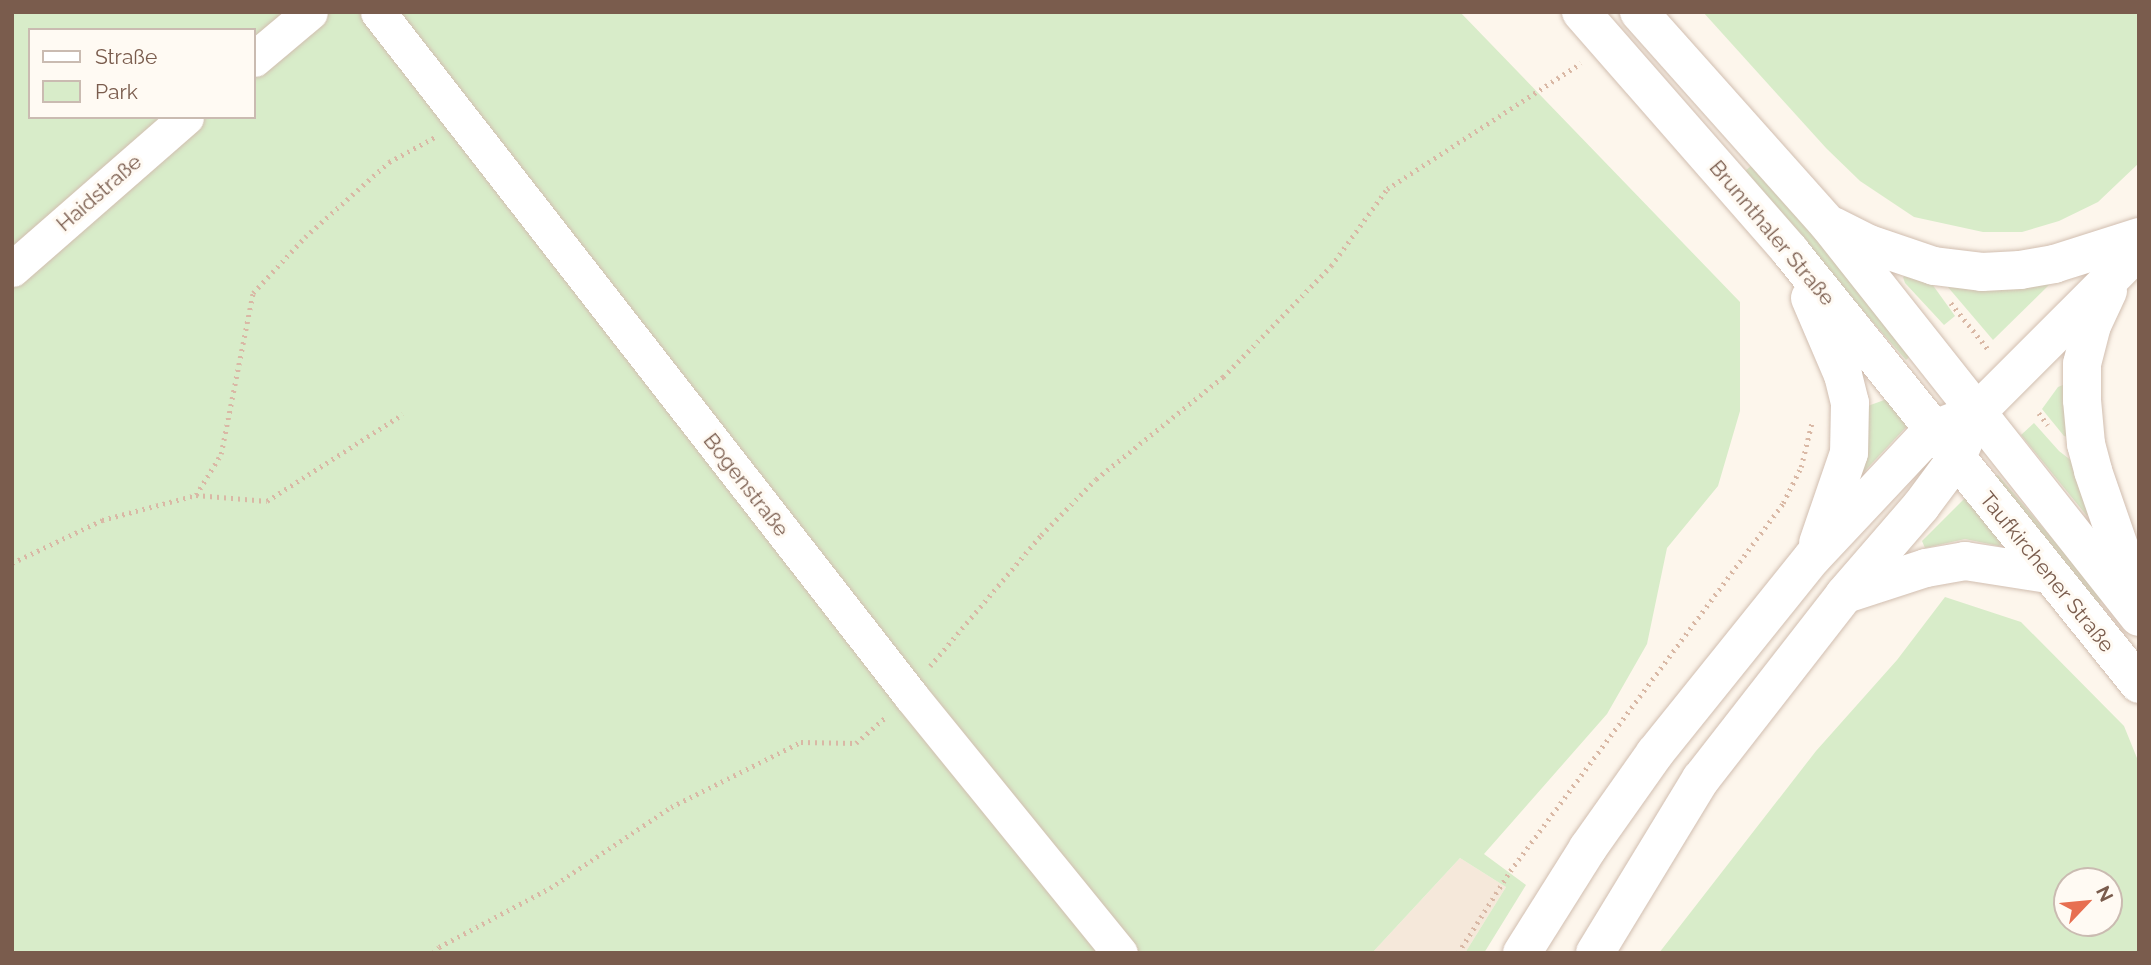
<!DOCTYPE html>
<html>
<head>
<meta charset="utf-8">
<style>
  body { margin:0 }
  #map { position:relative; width:2151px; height:965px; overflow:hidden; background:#fdf6ec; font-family:Raleway,sans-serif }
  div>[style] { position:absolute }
  .residential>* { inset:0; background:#f5e8da }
  .green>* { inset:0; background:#d8ecc9 }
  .path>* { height:4.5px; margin-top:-2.25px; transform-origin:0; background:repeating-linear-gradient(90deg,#d9b8a5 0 2px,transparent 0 7px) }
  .roads { filter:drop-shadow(0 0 2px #d1beb0) drop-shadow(0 0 2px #d1beb0) }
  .street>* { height:35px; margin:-17.5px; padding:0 17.5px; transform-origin:17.5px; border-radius:17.5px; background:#fff }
  .secondary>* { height:38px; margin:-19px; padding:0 19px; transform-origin:19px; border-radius:19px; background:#fff }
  span { translate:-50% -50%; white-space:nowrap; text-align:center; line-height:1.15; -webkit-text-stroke:6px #fffaf3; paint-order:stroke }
  .street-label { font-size:21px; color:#7a5c4d }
  .frame { position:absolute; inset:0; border:14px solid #7a5c4d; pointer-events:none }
  .legend { position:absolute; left:28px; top:28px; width:228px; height:91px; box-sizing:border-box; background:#fffaf3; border:2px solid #cabbb1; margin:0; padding:9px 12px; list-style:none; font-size:21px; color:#7a5c4d }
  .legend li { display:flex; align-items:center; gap:14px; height:35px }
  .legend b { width:35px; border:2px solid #cabbb1 }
  .north { position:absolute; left:2053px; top:867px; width:70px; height:70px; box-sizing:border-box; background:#fffaf3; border:2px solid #cabbb1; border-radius:50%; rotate:64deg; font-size:19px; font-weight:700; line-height:28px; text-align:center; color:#7a5c4d }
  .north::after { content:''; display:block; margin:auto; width:24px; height:32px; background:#e76f51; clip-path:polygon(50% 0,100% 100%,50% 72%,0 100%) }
</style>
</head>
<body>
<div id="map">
  <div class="residential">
    <i style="clip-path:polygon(1460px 858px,1506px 887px,1465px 953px,1372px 953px)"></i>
  </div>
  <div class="green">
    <i style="clip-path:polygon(evenodd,12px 12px,1460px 12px,1740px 302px,1740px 411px,1718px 486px,1667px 548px,1647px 644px,1607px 714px,1484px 854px,1526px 885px,1484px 953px,1465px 953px,1506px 887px,1460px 858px,1372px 953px,12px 953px,12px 12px,30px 30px,254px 30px,254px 117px,30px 117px,30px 30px)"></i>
    <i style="clip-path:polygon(1703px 12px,2139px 12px,2139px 163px,2098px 202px,2059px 221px,2022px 232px,1983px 232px,1914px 217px,1860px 181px,1826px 148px)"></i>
    <i style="clip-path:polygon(1751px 166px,1917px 350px,1906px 360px,1746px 177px,1745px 171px)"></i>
    <i style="clip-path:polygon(1908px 274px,1927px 277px,1955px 316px,1944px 325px,1905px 283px,1903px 277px)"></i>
    <i style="clip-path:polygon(2055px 279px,1993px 340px,1947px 286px)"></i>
    <i style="clip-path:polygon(2063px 385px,2070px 437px,2064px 436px,2042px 409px,2058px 387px)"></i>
    <i style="clip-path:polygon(1890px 398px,1910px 423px,1860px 476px,1862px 408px)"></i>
    <i style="clip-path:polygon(2034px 423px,2059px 451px,2072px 461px,2090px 512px,2087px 516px,2021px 435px)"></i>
    <i style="clip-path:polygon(1998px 475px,2102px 597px,2099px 606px,1994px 477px)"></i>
    <i style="clip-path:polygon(1965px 498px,2004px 542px,1999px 546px,1965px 539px,1925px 548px,1922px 541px)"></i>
    <i style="clip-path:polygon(evenodd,1945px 597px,2021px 622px,2124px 726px,2139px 763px,2139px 953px,1659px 953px,1816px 751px,1897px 660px,1945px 597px,2109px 881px,2109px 923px,2067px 923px,2067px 881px,2109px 881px)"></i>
  </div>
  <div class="path">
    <i style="left:1951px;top:303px;width:59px;rotate:51.2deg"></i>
    <i style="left:2039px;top:413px;width:15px;rotate:53deg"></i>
    <i style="left:196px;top:495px;width:71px;rotate:4.8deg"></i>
    <i style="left:267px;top:501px;width:161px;rotate:-32.6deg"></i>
    <i style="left:12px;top:563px;width:100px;rotate:-25.5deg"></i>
    <i style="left:102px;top:520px;width:97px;rotate:-14.9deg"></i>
    <i style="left:196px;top:495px;width:48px;rotate:-58.6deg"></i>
    <i style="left:221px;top:454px;width:164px;rotate:-78.8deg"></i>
    <i style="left:253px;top:293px;width:76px;rotate:-47.1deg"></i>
    <i style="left:305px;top:237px;width:113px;rotate:-41.8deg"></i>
    <i style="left:389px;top:162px;width:52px;rotate:-28.5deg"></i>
    <i style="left:930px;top:666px;width:172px;rotate:-49.7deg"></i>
    <i style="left:1041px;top:535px;width:78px;rotate:-45.5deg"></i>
    <i style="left:1096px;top:479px;width:163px;rotate:-38.8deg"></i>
    <i style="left:1223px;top:377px;width:155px;rotate:-45.8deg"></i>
    <i style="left:1331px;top:266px;width:95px;rotate:-54deg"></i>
    <i style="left:1387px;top:189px;width:231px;rotate:-33deg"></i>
    <i style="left:433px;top:953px;width:8px;rotate:-45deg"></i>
    <i style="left:439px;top:947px;width:126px;rotate:-28deg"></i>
    <i style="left:550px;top:888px;width:146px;rotate:-33.8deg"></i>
    <i style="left:671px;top:807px;width:145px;rotate:-26.6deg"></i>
    <i style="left:801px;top:742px;width:55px;rotate:1deg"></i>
    <i style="left:856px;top:743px;width:40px;rotate:-41deg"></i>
    <i style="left:1458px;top:953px;width:97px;rotate:-57.6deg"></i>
    <i style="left:1510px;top:871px;width:458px;rotate:-53.4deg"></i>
    <i style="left:1783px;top:503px;width:40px;rotate:-63.4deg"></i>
    <i style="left:1801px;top:467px;width:46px;rotate:-76.3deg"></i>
  </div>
  <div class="roads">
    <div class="street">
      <i style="left:378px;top:12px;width:867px;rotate:52.07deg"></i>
      <i style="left:911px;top:696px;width:331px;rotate:50.9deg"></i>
      <i style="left:254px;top:59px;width:73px;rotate:-40deg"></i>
      <i style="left:12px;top:269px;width:231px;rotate:-41.1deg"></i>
    </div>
    <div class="secondary">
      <i style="left:1581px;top:12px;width:317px;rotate:48.8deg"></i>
      <i style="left:1790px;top:251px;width:556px;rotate:51.13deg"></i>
      <i style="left:1639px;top:12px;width:284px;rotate:48.3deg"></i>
      <i style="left:1828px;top:224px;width:501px;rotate:51.64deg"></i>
      <i style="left:1833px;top:226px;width:40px;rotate:26.6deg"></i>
      <i style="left:1869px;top:244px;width:69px;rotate:18.7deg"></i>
      <i style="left:1934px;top:266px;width:48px;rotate:7.1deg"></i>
      <i style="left:1982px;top:272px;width:38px;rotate:-3deg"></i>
      <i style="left:2020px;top:270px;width:35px;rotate:-10deg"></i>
      <i style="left:2054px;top:264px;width:89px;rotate:-17.6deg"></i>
      <i style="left:2108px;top:291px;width:38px;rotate:115deg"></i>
      <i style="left:2092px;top:325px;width:40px;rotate:104.4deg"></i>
      <i style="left:2082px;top:364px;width:36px;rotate:90deg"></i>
      <i style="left:2082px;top:400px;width:44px;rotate:84.8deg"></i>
      <i style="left:2086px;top:444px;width:28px;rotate:75deg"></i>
      <i style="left:2093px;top:471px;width:131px;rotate:70.9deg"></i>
      <i style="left:1810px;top:298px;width:84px;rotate:66.8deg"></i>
      <i style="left:1843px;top:375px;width:29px;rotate:76deg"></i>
      <i style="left:1850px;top:403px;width:50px;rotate:91.1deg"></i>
      <i style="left:1849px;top:453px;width:95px;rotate:109deg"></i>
      <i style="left:1846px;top:594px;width:84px;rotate:-18deg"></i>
      <i style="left:1926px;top:568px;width:40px;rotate:-10deg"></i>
      <i style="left:1965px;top:561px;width:84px;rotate:8.9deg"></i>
      <i style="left:1522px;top:953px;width:124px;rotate:-57.8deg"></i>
      <i style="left:1588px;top:848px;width:116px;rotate:-54.8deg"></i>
      <i style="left:1655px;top:753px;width:250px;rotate:-51.2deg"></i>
      <i style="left:1812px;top:558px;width:175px;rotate:-46.8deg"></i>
      <i style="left:1932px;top:430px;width:25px;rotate:-21deg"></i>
      <i style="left:1595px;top:953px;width:204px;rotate:-58.7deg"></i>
      <i style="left:1701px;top:779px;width:233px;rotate:-52.1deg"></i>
      <i style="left:1844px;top:595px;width:118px;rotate:-49.1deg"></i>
      <i style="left:1921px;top:506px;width:59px;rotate:-53.3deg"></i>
      <i style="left:1956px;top:459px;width:51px;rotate:-65.9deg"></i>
      <i style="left:1977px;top:412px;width:229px;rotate:-45deg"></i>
    </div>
  </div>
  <div class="street-label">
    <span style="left:99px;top:193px;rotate:-41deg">Haidstraße</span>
    <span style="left:1772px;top:233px;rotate:50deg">Brunnthaler Straße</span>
    <span style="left:746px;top:485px;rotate:52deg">Bogenstraße</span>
    <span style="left:2047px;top:572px;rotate:51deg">Taufkirchener Straße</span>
  </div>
  <div class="frame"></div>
  <ul class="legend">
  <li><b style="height:9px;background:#fff"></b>Straße</li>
  <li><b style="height:19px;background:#d8ecc9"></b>Park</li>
  </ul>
  <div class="north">N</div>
</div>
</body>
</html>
